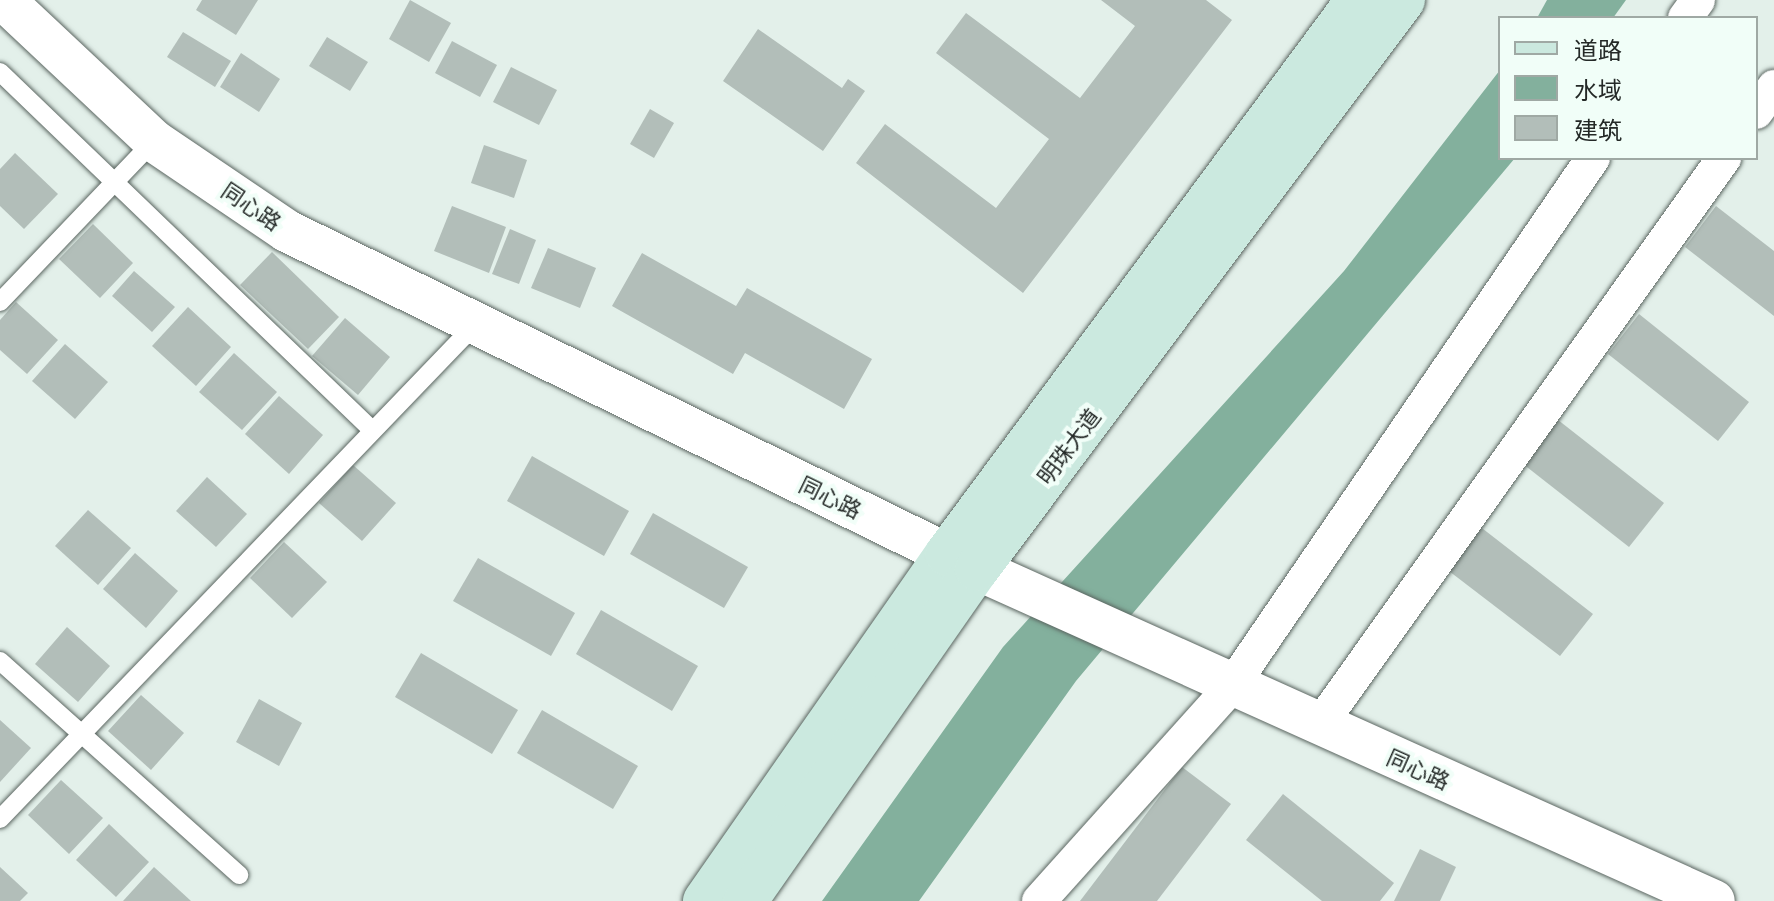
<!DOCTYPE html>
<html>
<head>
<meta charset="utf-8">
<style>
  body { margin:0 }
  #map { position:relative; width:1774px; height:901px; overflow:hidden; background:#e3f0ea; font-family:Raleway,"Noto Sans SC",sans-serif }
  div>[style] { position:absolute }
  .water>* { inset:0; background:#83b09d }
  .building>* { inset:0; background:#b2beb9 }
  .roads { filter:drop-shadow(0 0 2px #5b6661) drop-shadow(0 0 2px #5b6661) }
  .service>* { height:18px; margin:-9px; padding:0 9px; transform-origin:9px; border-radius:9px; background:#fff }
  .minor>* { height:34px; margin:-17px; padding:0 17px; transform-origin:17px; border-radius:17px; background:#fff }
  .tertiary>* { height:42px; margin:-21px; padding:0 21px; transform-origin:21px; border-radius:21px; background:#fff }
  .secondary>* { height:44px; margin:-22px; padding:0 22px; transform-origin:22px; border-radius:22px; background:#cbe9df }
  span { translate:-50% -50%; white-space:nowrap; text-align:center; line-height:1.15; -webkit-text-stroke:8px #f1fef8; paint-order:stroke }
  .street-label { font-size:22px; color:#242927 }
  .legend { position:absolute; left:1498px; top:16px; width:260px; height:144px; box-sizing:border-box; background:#f1fef8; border:2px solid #9fa9a4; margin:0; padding:10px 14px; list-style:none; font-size:24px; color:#242927 }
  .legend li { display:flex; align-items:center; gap:16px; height:40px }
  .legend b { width:40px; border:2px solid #9fa9a4 }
</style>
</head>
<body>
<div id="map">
  <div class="water">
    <i style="clip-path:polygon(1547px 0,1626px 0,1613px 18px,1537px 18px)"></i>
    <i style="clip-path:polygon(1500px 70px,1500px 158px,1515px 158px,1076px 681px,919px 901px,822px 901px,1003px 647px,1344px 271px)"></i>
  </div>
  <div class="building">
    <i style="clip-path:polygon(202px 0,258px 0,236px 35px,196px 10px)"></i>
    <i style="clip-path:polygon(410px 0,451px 23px,429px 62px,389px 39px)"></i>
    <i style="clip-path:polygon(1101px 0,1206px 0,1232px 20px,1023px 293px,856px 163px,885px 124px,996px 208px,1049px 139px,936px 53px,966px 13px,1080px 98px,1135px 26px)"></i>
    <i style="clip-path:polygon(758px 29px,842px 88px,848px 79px,865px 91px,823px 151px,723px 81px)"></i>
    <i style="clip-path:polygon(183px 32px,231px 61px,215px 87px,167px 57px)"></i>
    <i style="clip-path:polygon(327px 37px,368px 62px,350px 91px,309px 66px)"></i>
    <i style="clip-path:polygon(452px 41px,497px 65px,480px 97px,435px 73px)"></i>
    <i style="clip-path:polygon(241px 53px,280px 79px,259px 112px,220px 87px)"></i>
    <i style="clip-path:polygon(511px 67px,557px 90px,539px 125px,493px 102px)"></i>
    <i style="clip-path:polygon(650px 109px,674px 123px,654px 158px,630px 144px)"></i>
    <i style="clip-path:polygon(484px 145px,527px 160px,514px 198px,471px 183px)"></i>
    <i style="clip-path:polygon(15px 153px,58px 194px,24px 229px,0 206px,0 169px)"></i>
    <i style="clip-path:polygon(452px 206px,506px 227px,489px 273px,434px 251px)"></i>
    <i style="clip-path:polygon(1716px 206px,1774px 251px,1774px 316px,1685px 247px)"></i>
    <i style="clip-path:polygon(93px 224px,133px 263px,100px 298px,59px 259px)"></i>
    <i style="clip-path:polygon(510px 229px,536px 240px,519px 284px,492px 274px)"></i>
    <i style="clip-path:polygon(548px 248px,596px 268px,580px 308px,531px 288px)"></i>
    <i style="clip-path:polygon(272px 252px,339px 317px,308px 349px,240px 285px)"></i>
    <i style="clip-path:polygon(642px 253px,736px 306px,747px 288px,872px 359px,844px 409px,745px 353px,733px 374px,612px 306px)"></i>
    <i style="clip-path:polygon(134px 271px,175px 307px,152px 332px,112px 296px)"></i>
    <i style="clip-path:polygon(16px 302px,58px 340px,27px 374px,0 350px,0 320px)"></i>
    <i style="clip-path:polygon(188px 307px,231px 347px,196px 386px,152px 346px)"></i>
    <i style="clip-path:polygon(1639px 314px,1749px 402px,1718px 441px,1608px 354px)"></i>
    <i style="clip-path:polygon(345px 318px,390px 357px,358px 395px,312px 356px)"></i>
    <i style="clip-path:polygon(65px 344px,108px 382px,75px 419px,32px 381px)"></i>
    <i style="clip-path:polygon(234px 353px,277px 392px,242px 430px,199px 392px)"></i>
    <i style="clip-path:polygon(279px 396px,323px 435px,289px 474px,245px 434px)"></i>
    <i style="clip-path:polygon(1553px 416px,1664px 503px,1629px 547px,1518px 460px)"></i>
    <i style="clip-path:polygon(532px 456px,629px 511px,604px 556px,507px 501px)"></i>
    <i style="clip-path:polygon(353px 465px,396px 503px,362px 541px,319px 503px)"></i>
    <i style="clip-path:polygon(207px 477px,247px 514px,216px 547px,176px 511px)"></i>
    <i style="clip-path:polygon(88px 510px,131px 548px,98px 585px,55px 546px)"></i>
    <i style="clip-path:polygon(653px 513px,748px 567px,724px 608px,630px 554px)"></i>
    <i style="clip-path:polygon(1478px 525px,1593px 614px,1560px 656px,1445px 568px)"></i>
    <i style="clip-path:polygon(284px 542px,327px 582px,292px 618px,250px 578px)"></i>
    <i style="clip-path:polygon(135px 553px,178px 591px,146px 628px,103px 589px)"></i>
    <i style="clip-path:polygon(478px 558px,575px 613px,551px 656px,453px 601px)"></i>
    <i style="clip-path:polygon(601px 610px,698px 666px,672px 711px,576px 654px)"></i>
    <i style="clip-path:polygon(67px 627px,110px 666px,78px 702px,35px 664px)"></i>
    <i style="clip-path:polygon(421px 653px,518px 710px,492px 754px,395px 697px)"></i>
    <i style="clip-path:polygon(141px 695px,184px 733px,151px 770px,108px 731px)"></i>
    <i style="clip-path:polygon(259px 699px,302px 723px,279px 766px,236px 742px)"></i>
    <i style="clip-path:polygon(542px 710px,638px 766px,613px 809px,517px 753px)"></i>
    <i style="clip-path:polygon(0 720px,31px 748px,0 782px)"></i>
    <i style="clip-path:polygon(1182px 767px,1231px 804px,1157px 901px,1080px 901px)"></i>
    <i style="clip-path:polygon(61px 780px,103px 818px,69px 854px,28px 815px)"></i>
    <i style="clip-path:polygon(1283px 794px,1394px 883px,1380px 901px,1322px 901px,1246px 840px)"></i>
    <i style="clip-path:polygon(109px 824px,149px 862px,116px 897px,76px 860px)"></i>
    <i style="clip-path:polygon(1420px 849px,1456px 867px,1440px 901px,1394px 901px)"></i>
    <i style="clip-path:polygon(0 867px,28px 893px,20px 901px,0 901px)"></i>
    <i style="clip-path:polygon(154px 867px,191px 901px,123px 901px)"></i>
  </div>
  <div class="roads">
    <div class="service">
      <i style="left:0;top:72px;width:516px;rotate:43.9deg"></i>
      <i style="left:0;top:302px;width:223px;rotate:-46.3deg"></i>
      <i style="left:0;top:661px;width:321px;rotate:41.8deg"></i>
      <i style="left:0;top:819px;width:682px;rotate:-46.13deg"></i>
    </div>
    <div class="minor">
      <i style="left:1685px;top:18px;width:22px;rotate:-54deg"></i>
      <i style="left:1756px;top:112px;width:31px;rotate:-54deg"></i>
      <i style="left:1319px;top:726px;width:698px;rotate:-54.51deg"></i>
      <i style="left:1039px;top:901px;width:288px;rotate:-48.1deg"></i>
      <i style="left:1231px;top:687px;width:641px;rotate:-55.62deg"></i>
    </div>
    <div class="tertiary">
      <i style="left:4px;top:0;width:206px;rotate:43.2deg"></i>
      <i style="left:154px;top:141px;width:161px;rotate:34.1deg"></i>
      <i style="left:287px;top:231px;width:768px;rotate:26.1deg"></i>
      <i style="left:977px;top:569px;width:808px;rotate:24.25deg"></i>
    </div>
    <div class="secondary">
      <i style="left:705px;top:901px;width:423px;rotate:-55.1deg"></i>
      <i style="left:947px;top:554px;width:690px;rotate:-53.43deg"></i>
      <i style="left:745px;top:901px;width:405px;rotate:-55.1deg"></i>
      <i style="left:977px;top:569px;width:711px;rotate:-53.18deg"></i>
    </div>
  </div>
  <div class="street-label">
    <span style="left:251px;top:207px;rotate:34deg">同心路</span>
    <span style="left:1069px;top:447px;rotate:-53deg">明珠大道</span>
    <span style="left:830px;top:498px;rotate:26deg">同心路</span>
    <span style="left:1418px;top:770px;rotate:24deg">同心路</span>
  </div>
  <ul class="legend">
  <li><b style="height:10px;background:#cbe9df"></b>道路</li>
  <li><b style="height:22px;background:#83b09d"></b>水域</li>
  <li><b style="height:22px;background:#b2beb9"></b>建筑</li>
  </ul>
</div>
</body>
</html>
